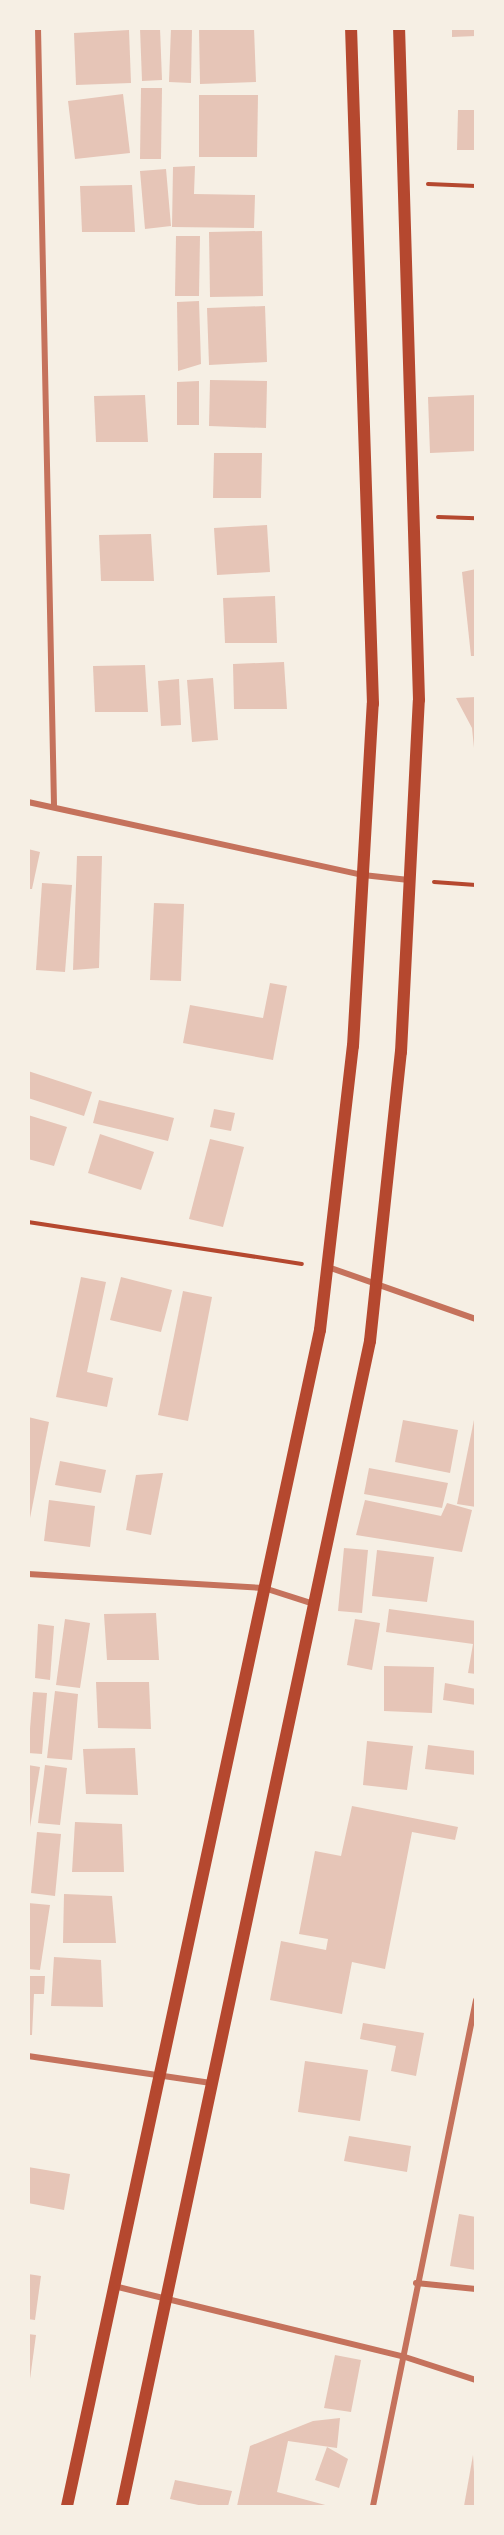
<!DOCTYPE html>
<html>
<head>
<meta charset="utf-8">
<style>
  body { margin:0 }
  #map { position:relative; width:504px; height:2535px; overflow:hidden; background:#f6efe4; font-family:"Times New Roman",serif }
  div>[style] { position:absolute }
  .building>* { inset:0; background:#e6c5b7 }
  .path>* { height:4px; margin:-2px; padding:0 2px; transform-origin:2px; border-radius:2px; background:#b5482f }
  .minor>* { height:6px; margin:-3px; padding:0 3px; transform-origin:3px; border-radius:3px; background:#c5725c }
  .secondary>* { height:12px; margin:-6px; padding:0 6px; transform-origin:6px; border-radius:6px; background:#b5482f }
  span { translate:-50% -50%; white-space:nowrap; text-align:center; line-height:1.15; -webkit-text-stroke:6px #f6efe4; paint-order:stroke }
  .frame { position:absolute; inset:0; border:30px solid #f6efe4; pointer-events:none }
</style>
</head>
<body>
<div id="map">
  <div class="building">
    <i style="clip-path:polygon(140px 28px,160px 28px,162px 80px,142px 81px)"></i>
    <i style="clip-path:polygon(171px 28px,192px 28px,191px 83px,169px 82px)"></i>
    <i style="clip-path:polygon(199px 28px,254px 28px,256px 82px,200px 84px)"></i>
    <i style="clip-path:polygon(452px 28px,476px 28px,476px 36px,452px 37px)"></i>
    <i style="clip-path:polygon(129px 30px,131px 83px,76px 85px,74px 33px)"></i>
    <i style="clip-path:polygon(141px 88px,162px 88px,161px 159px,140px 159px)"></i>
    <i style="clip-path:polygon(123px 94px,130px 153px,75px 159px,68px 101px)"></i>
    <i style="clip-path:polygon(199px 95px,258px 95px,257px 157px,199px 157px)"></i>
    <i style="clip-path:polygon(458px 110px,476px 110px,476px 150px,457px 150px)"></i>
    <i style="clip-path:polygon(195px 166px,194px 194px,255px 195px,254px 228px,172px 227px,173px 167px)"></i>
    <i style="clip-path:polygon(166px 169px,171px 226px,145px 229px,140px 171px)"></i>
    <i style="clip-path:polygon(132px 185px,135px 232px,82px 232px,80px 186px)"></i>
    <i style="clip-path:polygon(262px 231px,263px 296px,210px 297px,209px 232px)"></i>
    <i style="clip-path:polygon(176px 236px,200px 236px,199px 296px,175px 296px)"></i>
    <i style="clip-path:polygon(199px 301px,201px 364px,178px 371px,177px 302px)"></i>
    <i style="clip-path:polygon(265px 306px,267px 362px,209px 365px,207px 308px)"></i>
    <i style="clip-path:polygon(210px 380px,267px 381px,266px 428px,209px 426px)"></i>
    <i style="clip-path:polygon(199px 381px,199px 425px,177px 425px,177px 382px)"></i>
    <i style="clip-path:polygon(145px 395px,148px 442px,96px 442px,94px 396px)"></i>
    <i style="clip-path:polygon(476px 395px,476px 451px,430px 453px,428px 397px)"></i>
    <i style="clip-path:polygon(214px 453px,262px 453px,261px 498px,213px 498px)"></i>
    <i style="clip-path:polygon(267px 525px,270px 572px,217px 575px,214px 528px)"></i>
    <i style="clip-path:polygon(151px 534px,154px 581px,101px 581px,99px 535px)"></i>
    <i style="clip-path:polygon(476px 569px,476px 656px,471px 656px,462px 572px)"></i>
    <i style="clip-path:polygon(275px 596px,277px 643px,225px 643px,223px 598px)"></i>
    <i style="clip-path:polygon(284px 662px,287px 709px,234px 709px,233px 664px)"></i>
    <i style="clip-path:polygon(145px 665px,148px 712px,95px 712px,93px 666px)"></i>
    <i style="clip-path:polygon(213px 678px,218px 740px,192px 742px,187px 680px)"></i>
    <i style="clip-path:polygon(179px 679px,181px 725px,161px 726px,158px 681px)"></i>
    <i style="clip-path:polygon(476px 697px,476px 748px,474px 748px,472px 728px,456px 698px)"></i>
    <i style="clip-path:polygon(28px 849px,40px 852px,32px 889px,28px 889px)"></i>
    <i style="clip-path:polygon(77px 856px,102px 856px,99px 968px,73px 970px)"></i>
    <i style="clip-path:polygon(42px 883px,72px 885px,65px 972px,36px 970px)"></i>
    <i style="clip-path:polygon(154px 903px,184px 904px,181px 981px,150px 980px)"></i>
    <i style="clip-path:polygon(270px 983px,287px 986px,273px 1060px,183px 1043px,190px 1005px,263px 1018px)"></i>
    <i style="clip-path:polygon(28px 1071px,92px 1092px,84px 1116px,28px 1098px)"></i>
    <i style="clip-path:polygon(99px 1100px,174px 1118px,168px 1141px,93px 1123px)"></i>
    <i style="clip-path:polygon(214px 1109px,235px 1113px,231px 1131px,210px 1127px)"></i>
    <i style="clip-path:polygon(28px 1115px,67px 1127px,54px 1166px,28px 1159px)"></i>
    <i style="clip-path:polygon(100px 1134px,154px 1152px,141px 1190px,88px 1173px)"></i>
    <i style="clip-path:polygon(210px 1139px,244px 1147px,223px 1227px,189px 1219px)"></i>
    <i style="clip-path:polygon(81px 1277px,106px 1282px,87px 1372px,113px 1378px,107px 1407px,56px 1397px)"></i>
    <i style="clip-path:polygon(121px 1277px,172px 1290px,161px 1332px,110px 1320px)"></i>
    <i style="clip-path:polygon(183px 1291px,212px 1297px,188px 1421px,158px 1415px)"></i>
    <i style="clip-path:polygon(476px 1410px,476px 1507px,457px 1504px)"></i>
    <i style="clip-path:polygon(28px 1417px,49px 1422px,30px 1518px,28px 1518px)"></i>
    <i style="clip-path:polygon(403px 1420px,458px 1430px,450px 1473px,395px 1462px)"></i>
    <i style="clip-path:polygon(60px 1461px,106px 1470px,101px 1493px,55px 1485px)"></i>
    <i style="clip-path:polygon(369px 1468px,448px 1483px,442px 1508px,364px 1494px)"></i>
    <i style="clip-path:polygon(163px 1473px,151px 1535px,126px 1530px,136px 1475px)"></i>
    <i style="clip-path:polygon(49px 1500px,95px 1506px,90px 1547px,44px 1541px)"></i>
    <i style="clip-path:polygon(365px 1500px,441px 1516px,447px 1503px,472px 1510px,462px 1552px,356px 1535px)"></i>
    <i style="clip-path:polygon(344px 1548px,368px 1550px,362px 1613px,338px 1611px)"></i>
    <i style="clip-path:polygon(377px 1550px,434px 1557px,427px 1602px,372px 1596px)"></i>
    <i style="clip-path:polygon(389px 1609px,476px 1621px,476px 1674px,468px 1673px,473px 1644px,386px 1632px)"></i>
    <i style="clip-path:polygon(156px 1613px,159px 1660px,107px 1660px,104px 1614px)"></i>
    <i style="clip-path:polygon(65px 1619px,90px 1623px,80px 1688px,56px 1685px)"></i>
    <i style="clip-path:polygon(355px 1619px,380px 1623px,372px 1670px,347px 1665px)"></i>
    <i style="clip-path:polygon(38px 1624px,54px 1626px,50px 1680px,35px 1678px)"></i>
    <i style="clip-path:polygon(384px 1666px,434px 1667px,432px 1713px,384px 1711px)"></i>
    <i style="clip-path:polygon(96px 1682px,149px 1682px,151px 1729px,98px 1728px)"></i>
    <i style="clip-path:polygon(445px 1683px,476px 1689px,476px 1705px,443px 1700px)"></i>
    <i style="clip-path:polygon(55px 1691px,78px 1694px,72px 1760px,47px 1758px)"></i>
    <i style="clip-path:polygon(33px 1692px,47px 1693px,42px 1754px,28px 1753px)"></i>
    <i style="clip-path:polygon(367px 1741px,413px 1746px,407px 1790px,363px 1785px)"></i>
    <i style="clip-path:polygon(428px 1745px,476px 1751px,476px 1775px,425px 1769px)"></i>
    <i style="clip-path:polygon(135px 1748px,138px 1795px,86px 1794px,83px 1749px)"></i>
    <i style="clip-path:polygon(28px 1765px,40px 1767px,30px 1827px,28px 1827px)"></i>
    <i style="clip-path:polygon(45px 1765px,67px 1768px,60px 1825px,38px 1823px)"></i>
    <i style="clip-path:polygon(352px 1806px,458px 1827px,455px 1840px,412px 1832px,385px 1969px,352px 1962px,342px 2014px,270px 2000px,281px 1941px,326px 1950px,328px 1939px,299px 1934px,315px 1851px,341px 1856px)"></i>
    <i style="clip-path:polygon(75px 1822px,122px 1824px,124px 1872px,72px 1872px)"></i>
    <i style="clip-path:polygon(37px 1832px,61px 1834px,55px 1896px,31px 1893px)"></i>
    <i style="clip-path:polygon(64px 1894px,112px 1896px,116px 1943px,63px 1943px)"></i>
    <i style="clip-path:polygon(28px 1903px,50px 1905px,40px 1970px,28px 1969px)"></i>
    <i style="clip-path:polygon(54px 1957px,101px 1960px,103px 2007px,51px 2006px)"></i>
    <i style="clip-path:polygon(28px 1976px,45px 1976px,44px 1994px,34px 1994px,32px 2035px,28px 2035px)"></i>
    <i style="clip-path:polygon(363px 2023px,424px 2033px,416px 2076px,391px 2071px,396px 2046px,360px 2039px)"></i>
    <i style="clip-path:polygon(305px 2061px,368px 2070px,360px 2121px,298px 2112px)"></i>
    <i style="clip-path:polygon(349px 2136px,411px 2146px,407px 2172px,344px 2161px)"></i>
    <i style="clip-path:polygon(28px 2167px,70px 2174px,64px 2210px,28px 2203px)"></i>
    <i style="clip-path:polygon(459px 2214px,476px 2217px,476px 2270px,450px 2266px)"></i>
    <i style="clip-path:polygon(28px 2274px,41px 2276px,35px 2320px,28px 2319px)"></i>
    <i style="clip-path:polygon(28px 2334px,36px 2335px,30px 2379px,28px 2379px)"></i>
    <i style="clip-path:polygon(335px 2355px,361px 2360px,351px 2412px,324px 2408px)"></i>
    <i style="clip-path:polygon(340px 2418px,337px 2448px,288px 2441px,277px 2492px,329px 2506px,237px 2506px,250px 2446px,313px 2421px)"></i>
    <i style="clip-path:polygon(327px 2447px,348px 2459px,339px 2488px,315px 2480px)"></i>
    <i style="clip-path:polygon(473px 2455px,476px 2506px,464px 2506px)"></i>
    <i style="clip-path:polygon(175px 2480px,232px 2491px,228px 2506px,203px 2506px,170px 2499px)"></i>
  </div>
  <div class="path">
    <i style="left:428px;top:184px;width:48px;rotate:2.4deg"></i>
    <i style="left:438px;top:517px;width:38px;rotate:2deg"></i>
    <i style="left:434px;top:882px;width:42px;rotate:4.1deg"></i>
    <i style="left:28px;top:1222px;width:277px;rotate:8.7deg"></i>
  </div>
  <div class="minor">
    <i style="left:38px;top:28px;width:778px;rotate:88.82deg"></i>
    <i style="left:28px;top:802px;width:343px;rotate:12.3deg"></i>
    <i style="left:363px;top:875px;width:46px;rotate:6.2deg"></i>
    <i style="left:328px;top:1267px;width:157px;rotate:19.4deg"></i>
    <i style="left:28px;top:1574px;width:236px;rotate:3.4deg"></i>
    <i style="left:264px;top:1588px;width:52px;rotate:17.7deg"></i>
    <i style="left:28px;top:2056px;width:185px;rotate:8.4deg"></i>
    <i style="left:416px;top:2283px;width:60px;rotate:5.7deg"></i>
    <i style="left:114px;top:2286px;width:296px;rotate:13.7deg"></i>
    <i style="left:402px;top:2356px;width:78px;rotate:18deg"></i>
    <i style="left:373px;top:2506px;width:516px;rotate:-78.49deg"></i>
  </div>
  <div class="secondary">
    <i style="left:67px;top:2506px;width:1203px;rotate:-77.86deg"></i>
    <i style="left:320px;top:1330px;width:286px;rotate:-83.4deg"></i>
    <i style="left:353px;top:1046px;width:343px;rotate:-86.7deg"></i>
    <i style="left:373px;top:704px;width:676px;rotate:-91.86deg"></i>
    <i style="left:122px;top:2506px;width:1191px;rotate:-77.98deg"></i>
    <i style="left:370px;top:1341px;width:291px;rotate:-83.9deg"></i>
    <i style="left:401px;top:1052px;width:352px;rotate:-87.1deg"></i>
    <i style="left:419px;top:700px;width:672px;rotate:-91.7deg"></i>
  </div>
  <div class="frame"></div>
</div>
</body>
</html>
